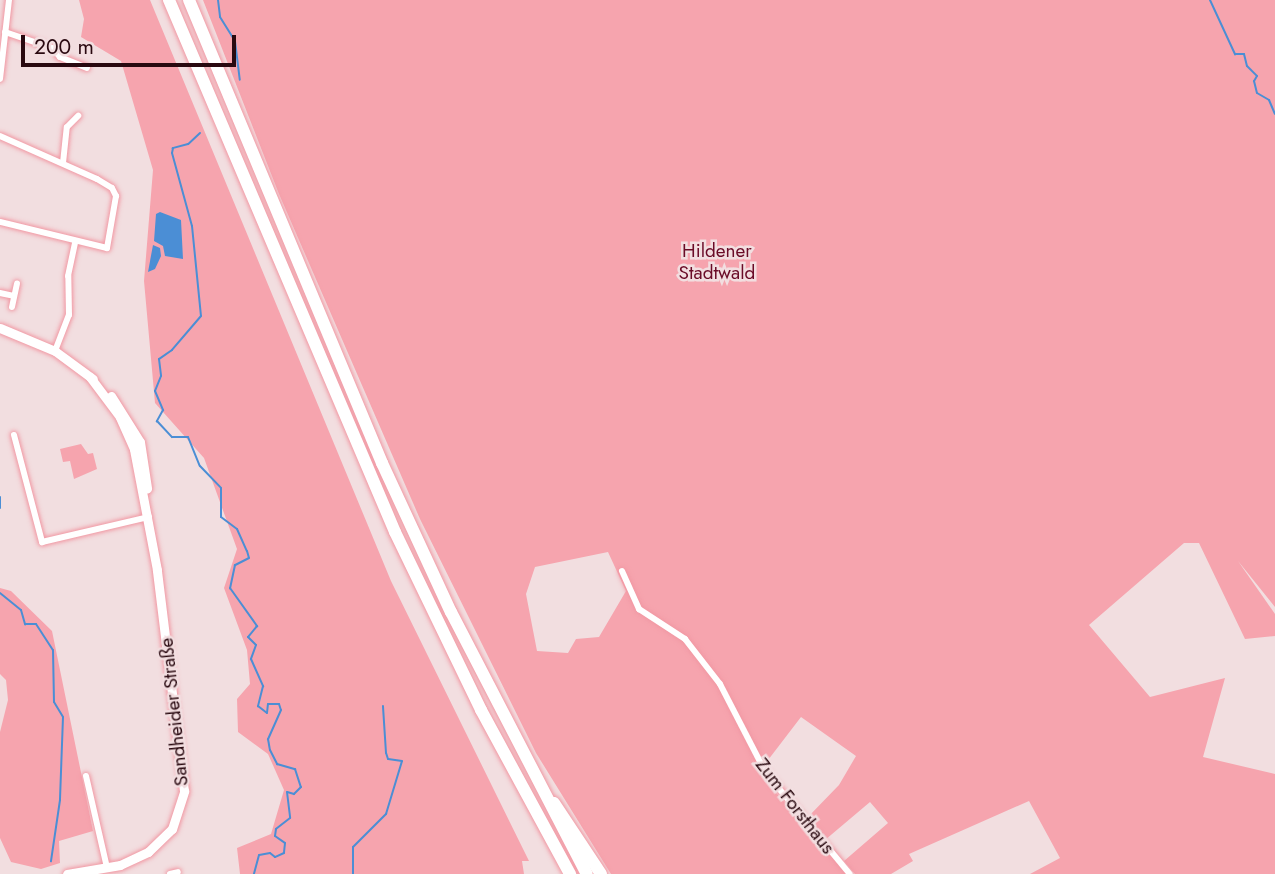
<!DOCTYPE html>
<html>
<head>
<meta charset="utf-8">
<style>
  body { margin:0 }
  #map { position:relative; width:1275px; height:874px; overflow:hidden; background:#f2dee0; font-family:Jost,sans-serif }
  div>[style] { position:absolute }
  .green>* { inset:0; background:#f6a4ae }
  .water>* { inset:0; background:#4b8ed5 }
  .stream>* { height:2px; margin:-1px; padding:0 1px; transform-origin:1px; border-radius:1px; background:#4b8ed5 }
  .roads { filter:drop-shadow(0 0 2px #f198a3) drop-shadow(0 0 2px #f198a3) }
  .street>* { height:6px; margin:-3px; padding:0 3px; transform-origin:3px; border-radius:3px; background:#fff }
  .secondary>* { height:9px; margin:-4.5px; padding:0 4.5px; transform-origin:4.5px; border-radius:4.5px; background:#fff }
  .highway>* { height:12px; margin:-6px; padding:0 6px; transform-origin:6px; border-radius:6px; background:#fff }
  span { translate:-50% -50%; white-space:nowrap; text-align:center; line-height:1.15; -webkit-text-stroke:5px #f2dee0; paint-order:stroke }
  .park-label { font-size:19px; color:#6a0b27 }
  .street-label { font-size:19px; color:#290910 }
  .scale { position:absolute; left:21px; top:35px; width:215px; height:32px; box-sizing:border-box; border:4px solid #290910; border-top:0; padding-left:9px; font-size:21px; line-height:24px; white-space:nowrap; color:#290910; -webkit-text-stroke:5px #f2dee0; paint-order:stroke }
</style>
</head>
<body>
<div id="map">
  <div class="green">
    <i style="clip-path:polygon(79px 0,150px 0,391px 581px,529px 861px,522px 861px,524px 874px,240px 874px,237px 848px,271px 834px,284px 790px,268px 754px,238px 732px,237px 699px,250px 684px,247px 650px,224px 588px,237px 549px,204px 458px,155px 403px,144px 281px,153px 170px,121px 61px,81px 37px,84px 19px)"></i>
    <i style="clip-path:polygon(evenodd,203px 0,1275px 0,1275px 607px,1238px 561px,1275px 614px,1275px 636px,1245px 639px,1199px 543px,1184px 543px,1089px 625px,1150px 697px,1225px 678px,1203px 757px,1275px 774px,1275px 874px,1030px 874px,1060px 858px,1029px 801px,909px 854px,913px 861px,891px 874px,855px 874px,844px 861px,888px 823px,870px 802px,825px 840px,807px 818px,839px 785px,856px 756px,801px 717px,765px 764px,762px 777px,848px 874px,611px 874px,536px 753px,420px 519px,279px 194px,203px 0,608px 552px,626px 591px,599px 637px,576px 639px,568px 653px,537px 651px,526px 594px,535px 567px,608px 552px)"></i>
    <i style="clip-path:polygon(81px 444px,88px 454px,93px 453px,97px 469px,74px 479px,70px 461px,63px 462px,60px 449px)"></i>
    <i style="clip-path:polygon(0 588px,11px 591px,52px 631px,93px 831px,59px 841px,60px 863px,41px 869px,11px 862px,0 838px,0 732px,8px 700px,6px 680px,0 674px)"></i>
  </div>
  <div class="water">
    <i style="clip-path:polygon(160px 212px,181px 220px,183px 259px,165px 256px,163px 246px,154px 241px,156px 214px)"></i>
    <i style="clip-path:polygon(153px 245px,160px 248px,161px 256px,155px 269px,148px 272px)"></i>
  </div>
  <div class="stream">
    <i style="left:218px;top:0;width:17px;rotate:83deg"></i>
    <i style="left:220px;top:17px;width:28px;rotate:58deg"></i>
    <i style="left:235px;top:41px;width:39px;rotate:83deg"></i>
    <i style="left:1210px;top:0;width:60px;rotate:65.2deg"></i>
    <i style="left:1235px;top:54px;width:9px"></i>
    <i style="left:1244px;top:54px;width:12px;rotate:76deg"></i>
    <i style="left:1247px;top:66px;width:14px;rotate:45deg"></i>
    <i style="left:1257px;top:76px;width:6px;rotate:121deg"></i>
    <i style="left:1254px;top:81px;width:12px;rotate:76deg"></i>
    <i style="left:1257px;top:93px;width:14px;rotate:30deg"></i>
    <i style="left:1269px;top:100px;width:15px;rotate:67deg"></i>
    <i style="left:200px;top:133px;width:16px;rotate:137deg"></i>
    <i style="left:188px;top:144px;width:16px;rotate:165deg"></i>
    <i style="left:173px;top:148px;width:5px;rotate:101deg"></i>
    <i style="left:172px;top:153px;width:76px;rotate:74.7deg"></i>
    <i style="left:192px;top:226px;width:90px;rotate:84.3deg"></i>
    <i style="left:201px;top:316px;width:45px;rotate:130.5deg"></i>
    <i style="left:172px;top:350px;width:16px;rotate:145deg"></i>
    <i style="left:159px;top:359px;width:17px;rotate:83deg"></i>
    <i style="left:161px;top:376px;width:16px;rotate:112deg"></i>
    <i style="left:155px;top:391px;width:21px;rotate:67deg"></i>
    <i style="left:163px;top:410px;width:13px;rotate:119deg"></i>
    <i style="left:157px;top:421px;width:22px;rotate:47deg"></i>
    <i style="left:172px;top:437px;width:16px"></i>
    <i style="left:188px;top:437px;width:31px;rotate:68deg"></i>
    <i style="left:200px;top:466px;width:30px;rotate:46deg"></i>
    <i style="left:221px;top:488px;width:29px;rotate:90deg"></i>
    <i style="left:221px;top:517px;width:20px;rotate:37deg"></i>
    <i style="left:237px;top:529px;width:24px;rotate:66deg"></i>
    <i style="left:247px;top:551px;width:7px;rotate:74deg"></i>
    <i style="left:249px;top:558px;width:16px;rotate:153deg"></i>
    <i style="left:235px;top:565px;width:24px;rotate:102deg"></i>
    <i style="left:230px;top:588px;width:47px;rotate:54.6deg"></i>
    <i style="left:257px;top:626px;width:14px;rotate:129deg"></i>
    <i style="left:248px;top:637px;width:11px;rotate:45deg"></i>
    <i style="left:256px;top:645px;width:15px;rotate:110deg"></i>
    <i style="left:251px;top:659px;width:30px;rotate:66deg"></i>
    <i style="left:263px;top:686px;width:21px;rotate:104deg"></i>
    <i style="left:258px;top:706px;width:11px;rotate:38deg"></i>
    <i style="left:267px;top:713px;width:9px;rotate:-84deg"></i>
    <i style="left:268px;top:704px;width:11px"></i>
    <i style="left:279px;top:704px;width:6px;rotate:72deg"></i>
    <i style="left:281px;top:710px;width:32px;rotate:114deg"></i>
    <i style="left:268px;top:739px;width:11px;rotate:80deg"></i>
    <i style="left:270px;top:750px;width:16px;rotate:63deg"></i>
    <i style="left:277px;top:764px;width:19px;rotate:16deg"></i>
    <i style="left:295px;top:769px;width:19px;rotate:72deg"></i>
    <i style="left:301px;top:787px;width:10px;rotate:135deg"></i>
    <i style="left:294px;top:794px;width:7px;rotate:-164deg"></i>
    <i style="left:287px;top:792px;width:26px;rotate:83deg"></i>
    <i style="left:290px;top:818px;width:18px;rotate:142deg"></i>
    <i style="left:276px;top:829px;width:7px;rotate:98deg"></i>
    <i style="left:275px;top:836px;width:12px;rotate:35deg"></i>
    <i style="left:285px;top:843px;width:10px;rotate:96deg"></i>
    <i style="left:284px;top:853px;width:10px;rotate:156deg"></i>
    <i style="left:275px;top:857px;width:6px;rotate:-141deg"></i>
    <i style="left:270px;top:853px;width:11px;rotate:170deg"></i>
    <i style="left:259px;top:855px;width:20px;rotate:105deg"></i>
    <i style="left:0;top:497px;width:11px;rotate:90deg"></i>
    <i style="left:0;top:593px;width:27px;rotate:39deg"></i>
    <i style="left:21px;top:610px;width:15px;rotate:74deg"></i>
    <i style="left:25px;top:624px;width:11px"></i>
    <i style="left:36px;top:624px;width:31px;rotate:57deg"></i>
    <i style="left:53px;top:650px;width:52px;rotate:88.9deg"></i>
    <i style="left:54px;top:702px;width:17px;rotate:59deg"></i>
    <i style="left:63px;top:717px;width:83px;rotate:92.1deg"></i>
    <i style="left:60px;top:800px;width:62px;rotate:98.4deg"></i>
    <i style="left:353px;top:874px;width:27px;rotate:-90deg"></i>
    <i style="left:353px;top:847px;width:47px;rotate:-45deg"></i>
    <i style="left:386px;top:814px;width:55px;rotate:-73.2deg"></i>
    <i style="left:402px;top:761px;width:14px;rotate:-172deg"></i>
    <i style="left:388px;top:759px;width:6px;rotate:-108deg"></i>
    <i style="left:386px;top:753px;width:47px;rotate:-93.7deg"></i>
  </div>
  <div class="roads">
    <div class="street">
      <i style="left:5px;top:32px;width:50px;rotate:18.8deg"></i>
      <i style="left:52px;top:48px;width:12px;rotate:48deg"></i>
      <i style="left:60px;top:57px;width:29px;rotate:22deg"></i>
      <i style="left:0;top:79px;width:80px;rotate:-83.5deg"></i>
      <i style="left:0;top:136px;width:106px;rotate:23.9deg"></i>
      <i style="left:97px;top:179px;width:17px;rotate:31deg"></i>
      <i style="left:112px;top:188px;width:9px;rotate:63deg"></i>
      <i style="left:116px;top:196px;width:53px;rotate:99.8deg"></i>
      <i style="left:107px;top:248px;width:110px;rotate:-166.3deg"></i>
      <i style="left:63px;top:163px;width:36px;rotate:-84deg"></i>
      <i style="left:67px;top:127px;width:16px;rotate:-45deg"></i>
      <i style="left:0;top:293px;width:14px;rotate:12deg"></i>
      <i style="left:12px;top:307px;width:24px;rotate:-78deg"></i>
      <i style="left:55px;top:351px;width:39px;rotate:-69deg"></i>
      <i style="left:69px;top:315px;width:39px;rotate:-91deg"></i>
      <i style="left:68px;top:276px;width:34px;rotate:-78deg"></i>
      <i style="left:14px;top:435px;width:111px;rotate:75.3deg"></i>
      <i style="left:42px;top:542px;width:110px;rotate:-13.2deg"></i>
      <i style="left:622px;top:571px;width:42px;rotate:65.9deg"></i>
      <i style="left:639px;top:609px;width:55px;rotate:33.1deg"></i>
      <i style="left:685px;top:639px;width:57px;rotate:52.1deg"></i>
      <i style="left:720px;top:684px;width:100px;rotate:62.7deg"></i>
      <i style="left:766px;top:773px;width:131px;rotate:50.3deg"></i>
      <i style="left:86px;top:776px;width:94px;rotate:77.1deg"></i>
      <i style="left:170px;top:874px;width:8px;rotate:-14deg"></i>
    </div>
    <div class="secondary">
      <i style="left:0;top:328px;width:60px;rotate:22.7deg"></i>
      <i style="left:55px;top:351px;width:47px;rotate:36.4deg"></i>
      <i style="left:111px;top:396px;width:54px;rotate:57.8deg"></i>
      <i style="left:140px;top:442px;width:47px;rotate:81.3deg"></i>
      <i style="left:67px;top:874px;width:54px;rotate:-9.6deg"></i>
      <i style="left:120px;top:865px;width:31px;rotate:-25deg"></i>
      <i style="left:148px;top:852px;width:33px;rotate:-44deg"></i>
      <i style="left:172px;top:829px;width:40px;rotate:-72deg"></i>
      <i style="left:184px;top:791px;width:223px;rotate:-97deg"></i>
      <i style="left:157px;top:570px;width:123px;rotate:-100.8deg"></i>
      <i style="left:134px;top:449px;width:35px;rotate:-114deg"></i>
      <i style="left:120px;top:417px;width:50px;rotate:-126.9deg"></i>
    </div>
    <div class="highway">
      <i style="left:169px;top:0;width:578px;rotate:66.98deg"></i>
      <i style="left:395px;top:532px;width:198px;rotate:64.2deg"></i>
      <i style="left:481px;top:710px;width:187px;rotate:61.5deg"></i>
      <i style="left:189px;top:0;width:502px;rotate:67.37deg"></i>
      <i style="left:382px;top:463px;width:164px;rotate:65.2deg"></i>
      <i style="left:451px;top:612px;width:295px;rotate:62.6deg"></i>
      <i style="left:554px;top:803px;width:85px;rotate:56.5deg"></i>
    </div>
  </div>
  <div class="park-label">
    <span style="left:717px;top:262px">Hildener<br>Stadtwald</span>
  </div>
  <div class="street-label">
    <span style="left:174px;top:712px;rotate:-96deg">Sandheider Straße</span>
    <span style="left:795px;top:806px;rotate:52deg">Zum Forsthaus</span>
  </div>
  <div class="scale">200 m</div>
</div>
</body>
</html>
